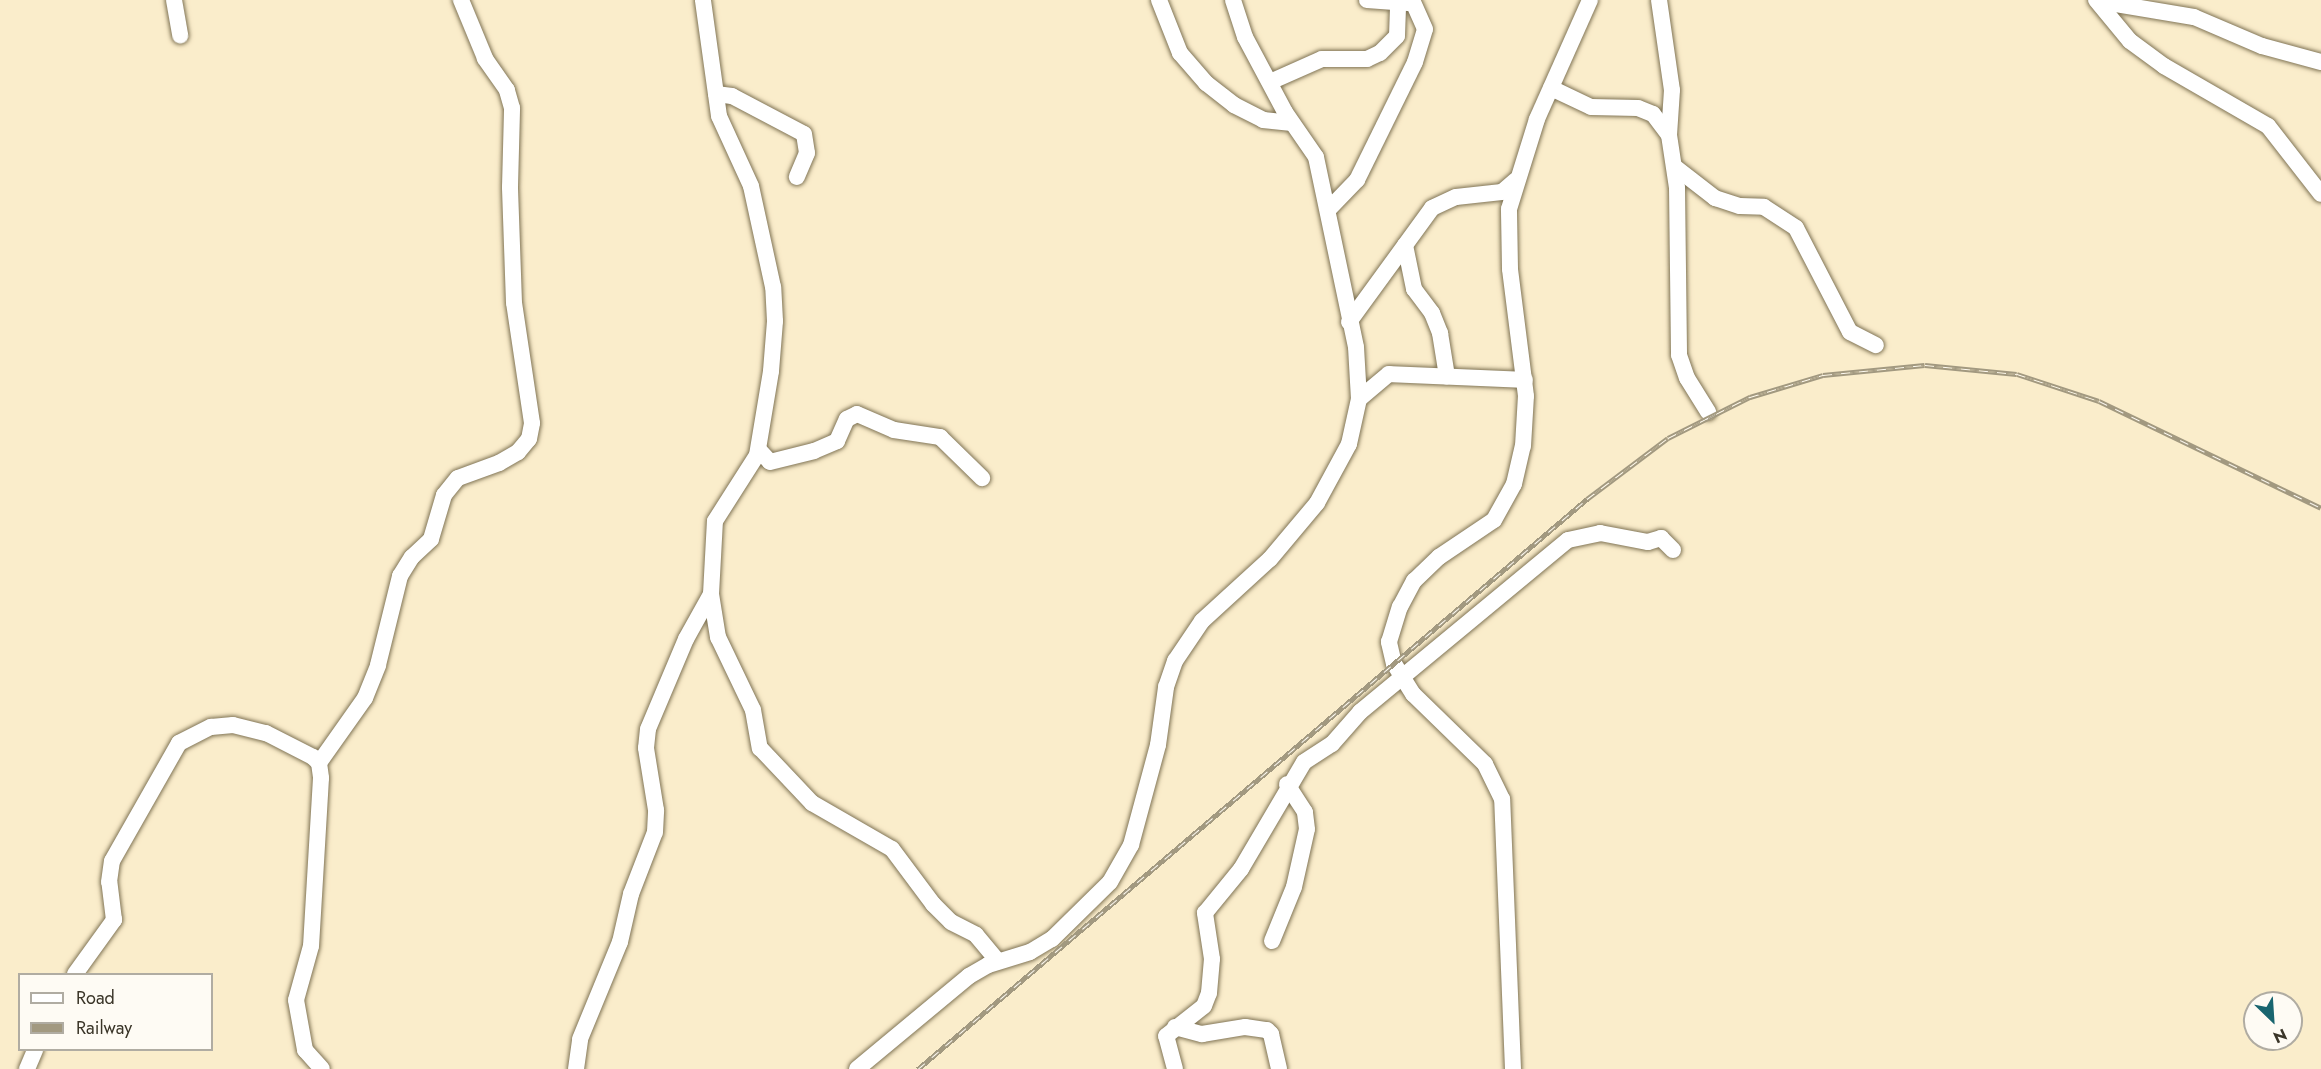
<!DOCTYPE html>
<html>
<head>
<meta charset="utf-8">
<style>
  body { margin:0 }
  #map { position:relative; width:2321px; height:1069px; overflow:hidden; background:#faedcb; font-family:Jost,sans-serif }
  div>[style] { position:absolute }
  .roads { filter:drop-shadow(0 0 2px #807455) drop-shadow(0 0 2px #807455) }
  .minor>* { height:16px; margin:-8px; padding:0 8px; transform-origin:8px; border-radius:8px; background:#fff }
  .rail>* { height:5px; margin-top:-2.5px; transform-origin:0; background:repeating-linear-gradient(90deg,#fefbf4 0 9px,#a29980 0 18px); box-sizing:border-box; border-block:2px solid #a29980 }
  span { translate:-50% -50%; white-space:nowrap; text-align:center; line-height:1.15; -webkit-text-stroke:4.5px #fefbf4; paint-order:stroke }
  .legend { position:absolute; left:18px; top:973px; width:195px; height:78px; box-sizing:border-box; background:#fefbf4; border:2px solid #b0aca2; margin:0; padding:8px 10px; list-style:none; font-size:18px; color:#3a3528 }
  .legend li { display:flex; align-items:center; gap:12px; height:30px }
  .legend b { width:30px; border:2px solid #b0aca2 }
  .north { position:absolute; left:2243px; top:991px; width:60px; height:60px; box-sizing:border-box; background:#fefbf4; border:2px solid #b0aca2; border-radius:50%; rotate:155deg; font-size:16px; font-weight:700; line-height:24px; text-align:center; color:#3a3528 }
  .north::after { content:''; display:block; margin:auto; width:21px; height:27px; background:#19656f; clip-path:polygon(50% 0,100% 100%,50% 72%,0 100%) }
</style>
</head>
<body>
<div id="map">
  <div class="roads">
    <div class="minor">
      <i style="left:174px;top:0;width:36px;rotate:80deg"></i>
      <i style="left:1159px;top:0;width:57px;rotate:68.4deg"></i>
      <i style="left:1180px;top:53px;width:40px;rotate:49deg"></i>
      <i style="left:1206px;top:83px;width:36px;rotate:38deg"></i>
      <i style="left:1234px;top:105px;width:33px;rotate:27deg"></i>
      <i style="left:1263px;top:120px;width:29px;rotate:6deg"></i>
      <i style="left:1367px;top:0;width:41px;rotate:4.2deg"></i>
      <i style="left:1659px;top:0;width:91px;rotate:81.8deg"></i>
      <i style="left:1672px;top:90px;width:45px;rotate:93.8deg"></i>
      <i style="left:2096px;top:0;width:53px;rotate:50.3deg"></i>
      <i style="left:2130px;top:41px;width:42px;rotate:36.3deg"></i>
      <i style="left:2164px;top:66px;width:120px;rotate:30deg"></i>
      <i style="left:2268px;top:126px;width:86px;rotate:52.1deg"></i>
      <i style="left:2098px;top:1px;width:97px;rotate:9.5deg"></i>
      <i style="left:2194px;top:17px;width:74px;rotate:23.1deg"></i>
      <i style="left:2262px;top:46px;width:61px;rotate:15.2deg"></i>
      <i style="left:1270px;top:82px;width:57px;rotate:-23.9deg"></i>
      <i style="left:1322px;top:59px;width:45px"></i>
      <i style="left:1367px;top:59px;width:14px;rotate:-25deg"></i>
      <i style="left:1380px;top:53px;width:24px;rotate:-45deg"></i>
      <i style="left:1397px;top:36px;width:32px;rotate:-88deg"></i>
      <i style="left:1551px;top:88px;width:44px;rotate:25.4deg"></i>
      <i style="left:1591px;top:107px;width:47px;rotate:1.2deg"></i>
      <i style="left:1638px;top:108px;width:16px;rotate:22deg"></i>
      <i style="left:1653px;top:114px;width:26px;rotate:53deg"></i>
      <i style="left:1669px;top:135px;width:54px;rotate:81.4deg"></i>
      <i style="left:1677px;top:188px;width:167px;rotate:89.3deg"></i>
      <i style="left:1679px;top:355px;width:24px;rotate:71deg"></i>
      <i style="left:1687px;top:378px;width:40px;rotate:58deg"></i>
      <i style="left:716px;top:94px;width:16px;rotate:7deg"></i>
      <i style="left:732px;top:96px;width:81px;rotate:27.8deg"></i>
      <i style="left:804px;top:134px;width:19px;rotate:81deg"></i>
      <i style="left:807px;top:153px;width:26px;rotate:113deg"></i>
      <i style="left:1675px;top:167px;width:51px;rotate:37.8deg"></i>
      <i style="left:1715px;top:198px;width:26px;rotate:18deg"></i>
      <i style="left:1740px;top:206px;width:24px;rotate:2deg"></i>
      <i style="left:1764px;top:207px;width:38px;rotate:33deg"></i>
      <i style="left:1796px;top:228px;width:117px;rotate:62.6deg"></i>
      <i style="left:1850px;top:332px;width:29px;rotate:27deg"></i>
      <i style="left:1328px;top:210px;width:42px;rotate:-46deg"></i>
      <i style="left:1357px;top:180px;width:131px;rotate:-63.8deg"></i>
      <i style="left:1415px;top:62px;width:34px;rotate:-73deg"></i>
      <i style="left:1425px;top:29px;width:32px;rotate:-114deg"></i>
      <i style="left:1405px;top:245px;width:45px;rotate:78.4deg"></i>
      <i style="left:1414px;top:289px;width:30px;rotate:53deg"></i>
      <i style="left:1432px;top:313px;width:22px;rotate:68deg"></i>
      <i style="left:1440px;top:333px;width:44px;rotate:80.8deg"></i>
      <i style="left:1349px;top:322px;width:141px;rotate:-53.9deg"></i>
      <i style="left:1432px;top:208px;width:26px;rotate:-25deg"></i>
      <i style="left:1456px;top:197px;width:46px;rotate:-6.2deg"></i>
      <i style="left:1502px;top:192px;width:18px;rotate:-41deg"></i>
      <i style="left:1359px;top:399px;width:39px;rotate:-40deg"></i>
      <i style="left:1389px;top:374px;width:136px;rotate:2.5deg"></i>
      <i style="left:759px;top:450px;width:16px;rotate:47deg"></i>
      <i style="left:770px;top:462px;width:45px;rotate:-14deg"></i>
      <i style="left:814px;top:451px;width:25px;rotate:-23deg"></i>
      <i style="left:837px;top:441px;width:24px;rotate:-66deg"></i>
      <i style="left:847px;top:419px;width:11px;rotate:-27deg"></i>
      <i style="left:857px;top:414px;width:40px;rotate:23.4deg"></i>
      <i style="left:894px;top:430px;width:47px;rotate:8.7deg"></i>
      <i style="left:940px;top:437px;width:59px;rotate:44.3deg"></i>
      <i style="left:711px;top:594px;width:44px;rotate:80.8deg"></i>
      <i style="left:718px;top:637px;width:81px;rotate:64.4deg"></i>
      <i style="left:753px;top:710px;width:39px;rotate:80deg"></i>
      <i style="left:760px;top:748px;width:76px;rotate:46.6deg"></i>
      <i style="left:812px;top:803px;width:92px;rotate:29.9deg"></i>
      <i style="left:892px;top:849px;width:69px;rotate:53.3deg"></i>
      <i style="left:933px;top:904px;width:25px;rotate:45deg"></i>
      <i style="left:951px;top:922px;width:28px;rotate:27deg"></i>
      <i style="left:976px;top:935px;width:34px;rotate:50deg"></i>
      <i style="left:319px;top:763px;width:15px;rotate:82deg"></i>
      <i style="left:321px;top:778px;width:168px;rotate:93.4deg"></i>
      <i style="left:311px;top:946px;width:56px;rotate:105.5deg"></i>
      <i style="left:296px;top:1000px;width:51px;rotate:79.8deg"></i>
      <i style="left:305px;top:1050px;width:25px;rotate:48deg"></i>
      <i style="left:1272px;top:941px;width:58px;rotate:-67.8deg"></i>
      <i style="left:1294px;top:887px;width:59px;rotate:-77.4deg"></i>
      <i style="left:1307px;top:829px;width:17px;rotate:-97deg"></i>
      <i style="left:1305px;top:812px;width:33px;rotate:-123deg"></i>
      <i style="left:75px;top:974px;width:67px;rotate:-54.2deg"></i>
      <i style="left:114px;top:920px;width:38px;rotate:-97deg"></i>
      <i style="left:109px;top:882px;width:21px;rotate:-82deg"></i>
      <i style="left:112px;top:861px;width:136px;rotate:-60.4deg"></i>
      <i style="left:179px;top:743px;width:36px;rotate:-27deg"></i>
      <i style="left:211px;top:727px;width:22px;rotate:-5deg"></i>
      <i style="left:233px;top:725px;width:34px;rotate:14deg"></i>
      <i style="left:266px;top:733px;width:53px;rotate:27.1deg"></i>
      <i style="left:313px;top:757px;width:8px;rotate:45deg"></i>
      <i style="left:319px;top:763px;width:80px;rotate:-54.7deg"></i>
      <i style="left:365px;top:698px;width:35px;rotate:-68deg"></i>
      <i style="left:378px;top:665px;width:92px;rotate:-76.1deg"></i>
      <i style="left:400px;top:576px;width:22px;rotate:-58deg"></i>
      <i style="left:412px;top:557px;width:26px;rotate:-43deg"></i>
      <i style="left:431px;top:539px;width:46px;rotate:-73.5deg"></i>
      <i style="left:444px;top:495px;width:22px;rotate:-51deg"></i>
      <i style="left:458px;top:478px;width:44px;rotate:-20.1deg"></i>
      <i style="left:499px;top:463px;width:22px;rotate:-30deg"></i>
      <i style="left:518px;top:452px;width:17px;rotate:-50deg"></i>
      <i style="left:529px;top:439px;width:16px;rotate:-79deg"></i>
      <i style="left:532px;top:423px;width:121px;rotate:-98.5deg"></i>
      <i style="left:514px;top:303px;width:116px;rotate:-92deg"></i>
      <i style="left:510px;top:187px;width:79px;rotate:-88.5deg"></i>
      <i style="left:512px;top:108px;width:19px;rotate:-106deg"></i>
      <i style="left:507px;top:90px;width:39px;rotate:-125deg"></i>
      <i style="left:485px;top:58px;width:63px;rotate:-112.5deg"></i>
      <i style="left:1175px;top:1027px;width:28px;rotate:15deg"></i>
      <i style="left:1202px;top:1034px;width:44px;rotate:-9.2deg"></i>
      <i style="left:1245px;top:1027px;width:22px;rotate:8deg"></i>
      <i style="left:1267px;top:1030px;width:6px;rotate:45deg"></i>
      <i style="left:1271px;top:1034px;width:36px;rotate:77deg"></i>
      <i style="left:27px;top:1069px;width:21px;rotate:-67deg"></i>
      <i style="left:576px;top:1069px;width:30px;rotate:-82deg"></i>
      <i style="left:580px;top:1039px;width:105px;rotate:-67.6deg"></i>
      <i style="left:620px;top:942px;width:49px;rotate:-77.1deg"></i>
      <i style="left:631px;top:894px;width:66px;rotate:-68.8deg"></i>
      <i style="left:655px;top:832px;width:22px;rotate:-87deg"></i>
      <i style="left:656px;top:810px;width:63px;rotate:-99.2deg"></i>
      <i style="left:646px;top:748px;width:19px;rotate:-84deg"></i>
      <i style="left:648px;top:729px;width:98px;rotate:-67.1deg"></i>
      <i style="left:686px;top:639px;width:51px;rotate:-60.9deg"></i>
      <i style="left:711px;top:594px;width:73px;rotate:-86.9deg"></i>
      <i style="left:715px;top:521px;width:78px;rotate:-57.5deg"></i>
      <i style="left:757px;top:455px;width:85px;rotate:-80.5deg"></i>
      <i style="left:771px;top:371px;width:50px;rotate:-85.4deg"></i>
      <i style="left:775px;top:321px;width:34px;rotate:-93deg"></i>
      <i style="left:773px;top:287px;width:103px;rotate:-102.3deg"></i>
      <i style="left:751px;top:186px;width:77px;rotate:-114.6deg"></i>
      <i style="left:719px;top:116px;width:117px;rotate:-97.9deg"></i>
      <i style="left:857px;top:1069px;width:146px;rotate:-39.7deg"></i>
      <i style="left:969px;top:976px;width:22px;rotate:-30deg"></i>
      <i style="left:988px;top:965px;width:44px;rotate:-17.2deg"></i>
      <i style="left:1030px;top:952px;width:26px;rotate:-31deg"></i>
      <i style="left:1052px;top:939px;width:81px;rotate:-44.5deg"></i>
      <i style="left:1110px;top:882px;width:43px;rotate:-60.4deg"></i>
      <i style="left:1131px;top:845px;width:104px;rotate:-74.9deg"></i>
      <i style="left:1158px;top:745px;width:59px;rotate:-82.1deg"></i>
      <i style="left:1166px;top:687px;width:28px;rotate:-71deg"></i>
      <i style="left:1175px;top:661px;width:48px;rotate:-56deg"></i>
      <i style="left:1202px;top:621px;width:92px;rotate:-42.4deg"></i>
      <i style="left:1270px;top:559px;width:73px;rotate:-50deg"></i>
      <i style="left:1317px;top:503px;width:67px;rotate:-61.5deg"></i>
      <i style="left:1349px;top:444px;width:46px;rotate:-77.5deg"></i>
      <i style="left:1359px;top:399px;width:52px;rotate:-93.3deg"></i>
      <i style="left:1356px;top:347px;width:194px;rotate:-101.9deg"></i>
      <i style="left:1316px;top:157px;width:55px;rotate:-124.6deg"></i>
      <i style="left:1285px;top:112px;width:85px;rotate:-118.1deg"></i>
      <i style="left:1245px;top:37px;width:39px;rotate:-108deg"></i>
      <i style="left:1175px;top:1069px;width:34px;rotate:-105deg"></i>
      <i style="left:1166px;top:1036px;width:48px;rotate:-38.3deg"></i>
      <i style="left:1204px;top:1006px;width:14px;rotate:-69deg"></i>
      <i style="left:1209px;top:993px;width:34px;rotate:-85deg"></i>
      <i style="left:1212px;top:959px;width:47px;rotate:-98.7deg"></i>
      <i style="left:1205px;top:913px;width:57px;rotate:-50.7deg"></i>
      <i style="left:1241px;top:869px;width:124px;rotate:-59.5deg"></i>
      <i style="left:1304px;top:762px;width:33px;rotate:-33deg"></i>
      <i style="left:1332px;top:744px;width:43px;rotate:-48.8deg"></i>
      <i style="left:1360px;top:712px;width:270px;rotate:-39.6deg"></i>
      <i style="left:1568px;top:540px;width:33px;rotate:-12deg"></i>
      <i style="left:1600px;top:533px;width:49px;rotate:10.6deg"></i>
      <i style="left:1648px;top:542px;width:14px;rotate:-17deg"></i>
      <i style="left:1661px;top:538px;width:17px;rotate:45deg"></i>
      <i style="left:1513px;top:1069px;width:270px;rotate:-92.3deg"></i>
      <i style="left:1502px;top:799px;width:39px;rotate:-116deg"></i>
      <i style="left:1485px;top:764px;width:100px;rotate:-135.8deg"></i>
      <i style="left:1413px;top:694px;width:36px;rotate:-122deg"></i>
      <i style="left:1394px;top:664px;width:23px;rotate:-103deg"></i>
      <i style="left:1389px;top:642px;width:37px;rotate:-73deg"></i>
      <i style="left:1400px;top:607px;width:30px;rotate:-62deg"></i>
      <i style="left:1414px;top:581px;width:35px;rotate:-44deg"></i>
      <i style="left:1439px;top:557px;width:66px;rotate:-33.9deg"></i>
      <i style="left:1494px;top:520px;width:41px;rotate:-60.9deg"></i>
      <i style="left:1514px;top:484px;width:39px;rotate:-77deg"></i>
      <i style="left:1523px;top:446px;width:50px;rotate:-86.6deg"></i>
      <i style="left:1526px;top:396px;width:128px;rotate:-97.2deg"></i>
      <i style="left:1510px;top:269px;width:60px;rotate:-91deg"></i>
      <i style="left:1509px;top:209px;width:94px;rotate:-72.7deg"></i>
      <i style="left:1537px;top:119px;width:130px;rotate:-66deg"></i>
    </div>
  </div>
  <div class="rail">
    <i style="left:918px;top:1069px;width:879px;rotate:-40.43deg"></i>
    <i style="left:1587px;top:499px;width:101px;rotate:-37deg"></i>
    <i style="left:1668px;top:438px;width:92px;rotate:-26.6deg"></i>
    <i style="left:1750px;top:397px;width:76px;rotate:-16.8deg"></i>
    <i style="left:1823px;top:375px;width:102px;rotate:-5.6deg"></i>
    <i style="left:1925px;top:365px;width:92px;rotate:5.6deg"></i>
    <i style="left:2017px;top:374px;width:86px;rotate:18.2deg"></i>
    <i style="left:2099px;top:401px;width:246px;rotate:25.7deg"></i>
  </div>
  <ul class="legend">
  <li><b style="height:8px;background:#fff"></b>Road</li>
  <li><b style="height:8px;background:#a29980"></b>Railway</li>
  </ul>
  <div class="north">N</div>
</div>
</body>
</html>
